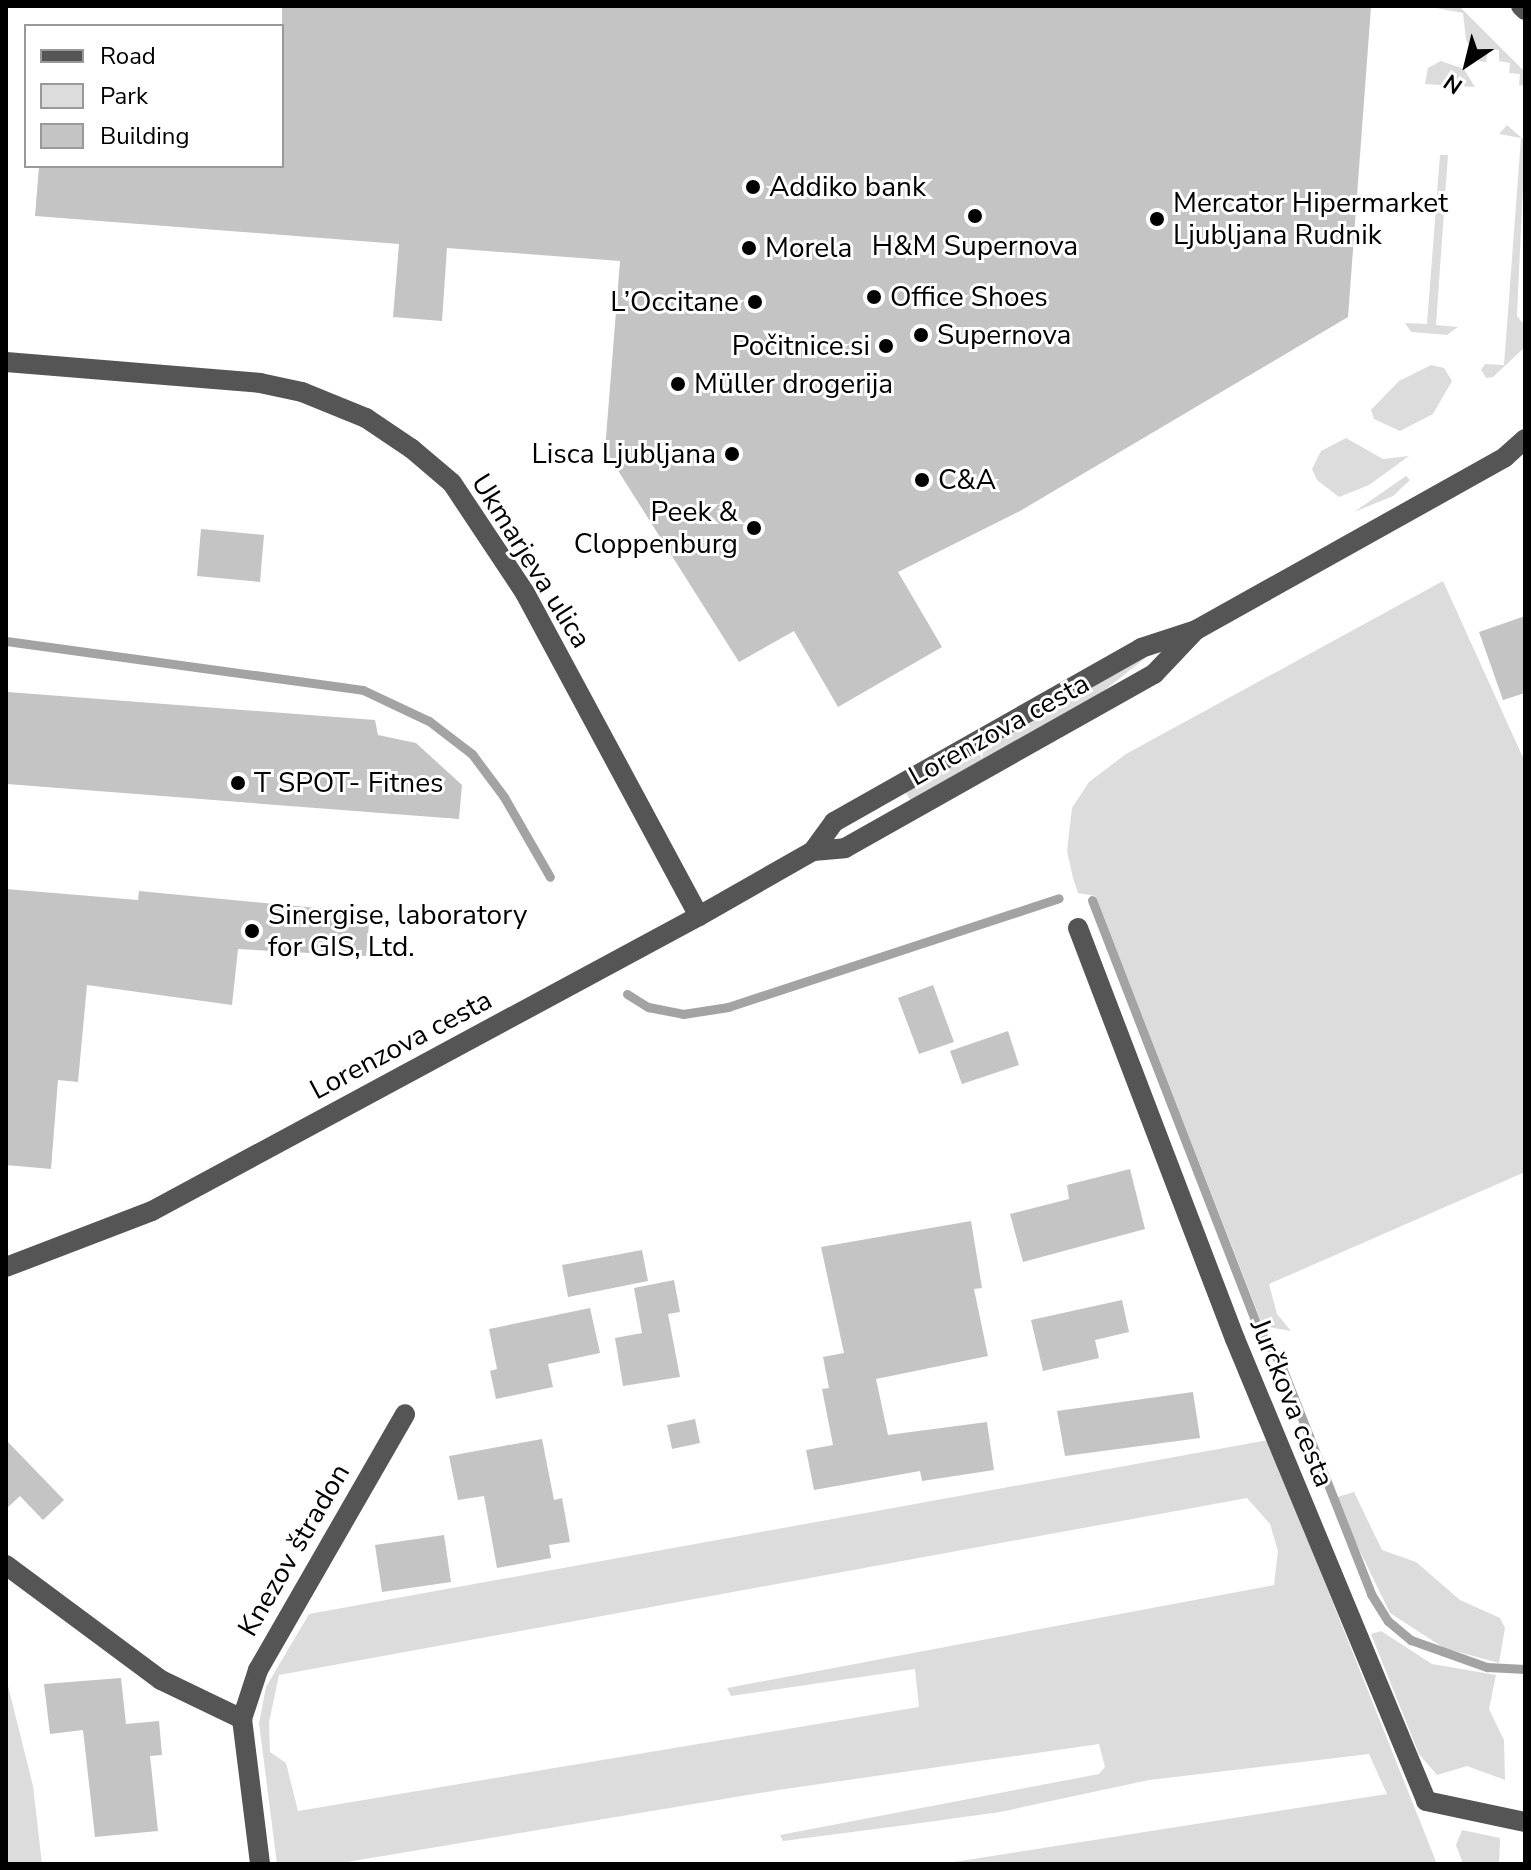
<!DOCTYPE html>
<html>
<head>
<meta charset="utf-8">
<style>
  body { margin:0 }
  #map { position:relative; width:1531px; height:1870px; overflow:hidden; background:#fff; font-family:"Nunito Sans",sans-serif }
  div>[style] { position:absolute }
  .green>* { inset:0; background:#dcdcdc }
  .stream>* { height:9px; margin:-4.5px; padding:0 4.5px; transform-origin:4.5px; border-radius:4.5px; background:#a3a3a3 }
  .building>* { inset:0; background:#c4c4c4 }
  .minor>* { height:20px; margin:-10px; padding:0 10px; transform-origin:10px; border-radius:10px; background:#555 }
  .dots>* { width:22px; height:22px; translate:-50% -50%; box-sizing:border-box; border:4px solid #fff; border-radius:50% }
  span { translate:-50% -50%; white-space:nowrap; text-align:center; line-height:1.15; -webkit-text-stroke:6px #fff; paint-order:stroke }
  .poi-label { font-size:28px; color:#000 }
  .left { translate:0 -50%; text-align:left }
  .right { translate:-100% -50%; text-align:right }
  .street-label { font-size:28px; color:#000 }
  .frame { position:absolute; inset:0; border:8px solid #000; pointer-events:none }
  .legend { position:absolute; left:24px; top:24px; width:260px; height:144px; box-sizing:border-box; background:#fff; border:2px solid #999; margin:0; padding:10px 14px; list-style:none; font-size:24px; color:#000 }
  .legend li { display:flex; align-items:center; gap:16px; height:40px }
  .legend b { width:40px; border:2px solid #999 }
  .north { position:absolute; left:1427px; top:24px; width:80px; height:80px; -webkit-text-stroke:6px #fff; paint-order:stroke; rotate:215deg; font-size:22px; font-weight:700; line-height:32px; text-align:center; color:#000 }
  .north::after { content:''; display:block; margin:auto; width:28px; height:36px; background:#000; clip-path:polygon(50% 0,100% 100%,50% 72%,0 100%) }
</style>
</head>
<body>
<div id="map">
  <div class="green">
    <i style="clip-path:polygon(1425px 6px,1459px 6px,1525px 72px,1525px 86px,1519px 85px,1520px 74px,1509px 73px,1510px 63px,1499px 61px,1499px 50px,1488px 49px,1486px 62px,1479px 61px,1466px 40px,1463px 13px)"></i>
    <i style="clip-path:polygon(1441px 61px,1464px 69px,1475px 87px,1425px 84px,1428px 68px)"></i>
    <i style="clip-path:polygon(1507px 125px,1525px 141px,1517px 316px,1525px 326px,1525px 347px,1493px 377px,1486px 378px,1481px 370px,1485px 364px,1504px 365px,1521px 138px,1499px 134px)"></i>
    <i style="clip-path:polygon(1440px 155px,1448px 155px,1436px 325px,1458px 327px,1447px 335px,1411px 332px,1405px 323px,1427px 324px)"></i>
    <i style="clip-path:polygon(1431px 365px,1444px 368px,1452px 381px,1433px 414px,1400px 431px,1374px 419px,1371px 410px,1399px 381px)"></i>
    <i style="clip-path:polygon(1346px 438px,1383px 459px,1409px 456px,1369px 485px,1339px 497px,1317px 480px,1312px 469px,1321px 451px)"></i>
    <i style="clip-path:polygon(1406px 476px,1410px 480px,1393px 496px,1354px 512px)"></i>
    <i style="clip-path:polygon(1443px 581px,1525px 762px,1525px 1172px,1269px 1284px,1277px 1314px,1291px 1331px,1263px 1326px,1095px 896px,1078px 893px,1073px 878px,1067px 851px,1072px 808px,1089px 782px,1126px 754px)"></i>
    <i style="clip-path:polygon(1148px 656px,1096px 697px,911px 802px,906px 793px)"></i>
    <i style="clip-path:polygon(evenodd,1268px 1440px,1437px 1864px,941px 1864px,1387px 1794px,1369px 1754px,1149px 1780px,1000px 1812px,906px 1825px,783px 1841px,780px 1835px,1099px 1774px,1105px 1767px,1099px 1744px,778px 1790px,335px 1864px,277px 1864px,259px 1723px,266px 1687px,309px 1614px,1268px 1440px,1247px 1498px,1270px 1524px,1278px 1551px,1274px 1585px,727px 1688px,731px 1696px,915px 1669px,919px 1707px,298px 1811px,286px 1763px,270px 1752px,269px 1722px,279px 1675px,1247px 1498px)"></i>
    <i style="clip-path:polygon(1354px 1492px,1382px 1550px,1416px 1562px,1460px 1600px,1500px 1618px,1505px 1628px,1499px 1663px,1444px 1648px,1390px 1613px,1334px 1498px)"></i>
    <i style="clip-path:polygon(1381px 1631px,1432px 1664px,1496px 1675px,1489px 1709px,1504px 1740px,1505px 1780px,1467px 1766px,1437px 1775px,1419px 1754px,1371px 1634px)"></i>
    <i style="clip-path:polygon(6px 1678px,33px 1786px,42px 1864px,6px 1864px)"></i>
    <i style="clip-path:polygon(1462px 1830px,1500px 1838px,1499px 1864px,1463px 1864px,1456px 1845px)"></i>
  </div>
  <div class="stream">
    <i style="left:6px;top:641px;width:360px;rotate:7.8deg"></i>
    <i style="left:363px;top:690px;width:73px;rotate:25.2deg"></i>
    <i style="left:429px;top:721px;width:54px;rotate:37.5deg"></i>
    <i style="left:472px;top:754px;width:54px;rotate:53.3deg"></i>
    <i style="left:504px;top:797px;width:92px;rotate:60.1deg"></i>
    <i style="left:1092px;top:900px;width:459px;rotate:68.8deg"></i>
    <i style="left:1258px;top:1328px;width:44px;rotate:58.1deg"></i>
    <i style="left:1281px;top:1365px;width:246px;rotate:68.5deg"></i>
    <i style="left:1371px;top:1594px;width:32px;rotate:58deg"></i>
    <i style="left:1388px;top:1621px;width:30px;rotate:40deg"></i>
    <i style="left:1411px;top:1640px;width:81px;rotate:19.6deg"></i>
    <i style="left:1487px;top:1667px;width:38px;rotate:3deg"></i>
    <i style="left:627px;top:994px;width:25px;rotate:32deg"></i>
    <i style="left:648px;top:1007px;width:36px;rotate:11deg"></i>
    <i style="left:683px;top:1014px;width:46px;rotate:-8.8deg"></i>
    <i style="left:728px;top:1007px;width:348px;rotate:-18.2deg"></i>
  </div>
  <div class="building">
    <i style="clip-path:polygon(282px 6px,1371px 7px,1348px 317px,1020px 511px,898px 572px,942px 647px,838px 707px,794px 631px,739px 662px,605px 450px,620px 261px,447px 248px,442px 321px,393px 317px,399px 244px,35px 216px,39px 166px,282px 166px)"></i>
    <i style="clip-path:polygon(201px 529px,264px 535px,260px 582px,197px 576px)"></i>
    <i style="clip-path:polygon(1525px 616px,1525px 693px,1503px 700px,1479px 632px)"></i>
    <i style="clip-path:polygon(8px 692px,375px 720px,378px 735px,416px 743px,462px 785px,459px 819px,7px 784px)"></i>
    <i style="clip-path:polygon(6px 889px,138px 900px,139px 891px,370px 913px,366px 956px,238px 949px,232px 1005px,87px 985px,78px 1082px,58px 1080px,51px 1169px,6px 1165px)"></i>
    <i style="clip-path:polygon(933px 985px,954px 1042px,919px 1054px,898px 998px)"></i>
    <i style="clip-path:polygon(1008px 1031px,1019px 1065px,962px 1084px,950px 1051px)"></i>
    <i style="clip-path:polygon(1130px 1169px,1145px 1229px,1023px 1262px,1010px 1214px,1069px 1199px,1067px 1185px)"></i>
    <i style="clip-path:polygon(971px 1221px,982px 1288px,974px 1289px,988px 1356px,876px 1379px,888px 1435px,987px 1422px,994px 1470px,922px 1481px,920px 1471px,814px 1490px,806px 1450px,833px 1445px,822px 1389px,829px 1388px,823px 1357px,844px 1353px,821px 1247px)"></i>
    <i style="clip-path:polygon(642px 1250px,648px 1281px,568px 1297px,562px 1265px)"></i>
    <i style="clip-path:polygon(674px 1280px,680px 1312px,668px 1314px,680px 1377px,623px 1386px,615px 1338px,642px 1333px,634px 1288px)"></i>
    <i style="clip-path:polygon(1122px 1300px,1129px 1332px,1095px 1340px,1099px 1358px,1043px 1371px,1031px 1320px)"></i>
    <i style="clip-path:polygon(590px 1308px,600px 1353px,548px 1364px,553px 1387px,496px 1399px,490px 1371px,497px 1369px,489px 1329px)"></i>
    <i style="clip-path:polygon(1193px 1392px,1200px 1438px,1065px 1456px,1057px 1411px)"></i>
    <i style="clip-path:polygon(695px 1419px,700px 1443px,672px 1449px,667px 1425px)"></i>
    <i style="clip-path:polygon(542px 1439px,554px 1500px,562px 1498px,570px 1542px,549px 1545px,551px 1558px,497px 1568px,484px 1496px,458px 1500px,449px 1456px)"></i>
    <i style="clip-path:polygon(6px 1440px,64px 1500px,43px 1520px,20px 1496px,6px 1509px)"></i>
    <i style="clip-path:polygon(444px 1535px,451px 1582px,382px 1592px,375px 1545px)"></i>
    <i style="clip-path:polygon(121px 1678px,126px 1724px,159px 1721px,162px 1755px,150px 1756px,158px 1831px,95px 1837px,83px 1730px,50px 1734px,44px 1684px)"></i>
  </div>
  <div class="minor">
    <i style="left:1521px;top:6px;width:6px;rotate:45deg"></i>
    <i style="left:6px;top:362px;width:255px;rotate:4.7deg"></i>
    <i style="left:260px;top:383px;width:43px;rotate:12.1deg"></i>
    <i style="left:302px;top:392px;width:69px;rotate:22.1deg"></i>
    <i style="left:366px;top:418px;width:55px;rotate:34deg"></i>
    <i style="left:412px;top:449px;width:52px;rotate:40.4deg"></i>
    <i style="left:452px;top:483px;width:132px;rotate:56.4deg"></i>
    <i style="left:525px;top:593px;width:367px;rotate:61.7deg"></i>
    <i style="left:813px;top:851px;width:32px;rotate:-5deg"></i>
    <i style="left:845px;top:848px;width:355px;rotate:-29.4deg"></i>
    <i style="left:1154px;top:674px;width:57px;rotate:-46.4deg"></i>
    <i style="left:1078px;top:928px;width:440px;rotate:69.1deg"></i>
    <i style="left:1235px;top:1339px;width:500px;rotate:67.5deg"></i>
    <i style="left:1426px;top:1801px;width:101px;rotate:12deg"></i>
    <i style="left:6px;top:1267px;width:156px;rotate:-21deg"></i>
    <i style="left:152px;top:1211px;width:621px;rotate:-28.34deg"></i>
    <i style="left:699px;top:916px;width:131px;rotate:-29.7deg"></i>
    <i style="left:813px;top:851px;width:36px;rotate:-54deg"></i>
    <i style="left:834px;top:822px;width:353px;rotate:-29.5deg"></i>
    <i style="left:1141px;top:648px;width:58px;rotate:-18.1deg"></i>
    <i style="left:1196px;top:630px;width:354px;rotate:-29.2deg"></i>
    <i style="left:1505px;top:457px;width:27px;rotate:-42deg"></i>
    <i style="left:6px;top:1565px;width:193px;rotate:36.6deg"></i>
    <i style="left:161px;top:1680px;width:90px;rotate:25.7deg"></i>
    <i style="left:242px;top:1719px;width:146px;rotate:82.9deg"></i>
    <i style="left:242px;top:1719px;width:52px;rotate:-71.9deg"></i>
    <i style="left:258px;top:1670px;width:295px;rotate:-60.1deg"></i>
  </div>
  <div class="dots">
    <i style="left:753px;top:187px;background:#000"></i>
    <i style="left:975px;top:216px;background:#000"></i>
    <i style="left:1157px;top:219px;background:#000"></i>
    <i style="left:749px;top:248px;background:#000"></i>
    <i style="left:874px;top:297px;background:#000"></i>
    <i style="left:755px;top:302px;background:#000"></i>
    <i style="left:921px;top:335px;background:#000"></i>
    <i style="left:886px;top:346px;background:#000"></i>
    <i style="left:678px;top:384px;background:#000"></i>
    <i style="left:732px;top:454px;background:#000"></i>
    <i style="left:922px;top:480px;background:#000"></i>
    <i style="left:754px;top:528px;background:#000"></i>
    <i style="left:238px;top:783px;background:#000"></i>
    <i style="left:252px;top:931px;background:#000"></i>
  </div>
  <div class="poi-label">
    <span class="left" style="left:769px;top:187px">Addiko bank</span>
    <span class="left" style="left:1173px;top:219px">Mercator Hipermarket<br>Ljubljana Rudnik</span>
    <span style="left:975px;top:246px">H&amp;M Supernova</span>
    <span class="left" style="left:765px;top:248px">Morela</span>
    <span class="left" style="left:890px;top:297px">Office Shoes</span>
    <span class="right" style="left:739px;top:302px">L’Occitane</span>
    <span class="left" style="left:937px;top:335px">Supernova</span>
    <span class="right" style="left:870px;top:346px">Počitnice.si</span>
    <span class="left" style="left:694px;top:384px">Müller drogerija</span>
    <span class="right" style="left:716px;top:454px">Lisca Ljubljana</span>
    <span class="left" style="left:938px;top:480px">C&amp;A</span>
    <span class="right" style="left:738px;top:528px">Peek &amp;<br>Cloppenburg</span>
    <span class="left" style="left:254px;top:783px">T SPOT- Fitnes</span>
    <span class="left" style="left:268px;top:931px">Sinergise, laboratory<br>for GIS, Ltd.</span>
  </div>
  <div class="street-label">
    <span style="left:531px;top:561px;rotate:58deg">Ukmarjeva ulica</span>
    <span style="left:999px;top:730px;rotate:-29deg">Lorenzova cesta</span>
    <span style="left:401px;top:1045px;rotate:-28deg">Lorenzova cesta</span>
    <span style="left:1292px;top:1403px;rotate:68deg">Jurčkova cesta</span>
    <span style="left:294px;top:1550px;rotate:-60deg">Knezov štradon</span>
  </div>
  <div class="frame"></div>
  <ul class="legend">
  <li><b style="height:10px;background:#555"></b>Road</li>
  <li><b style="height:22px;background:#dcdcdc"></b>Park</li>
  <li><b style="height:22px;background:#c4c4c4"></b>Building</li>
  </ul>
  <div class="north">N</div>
</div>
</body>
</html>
